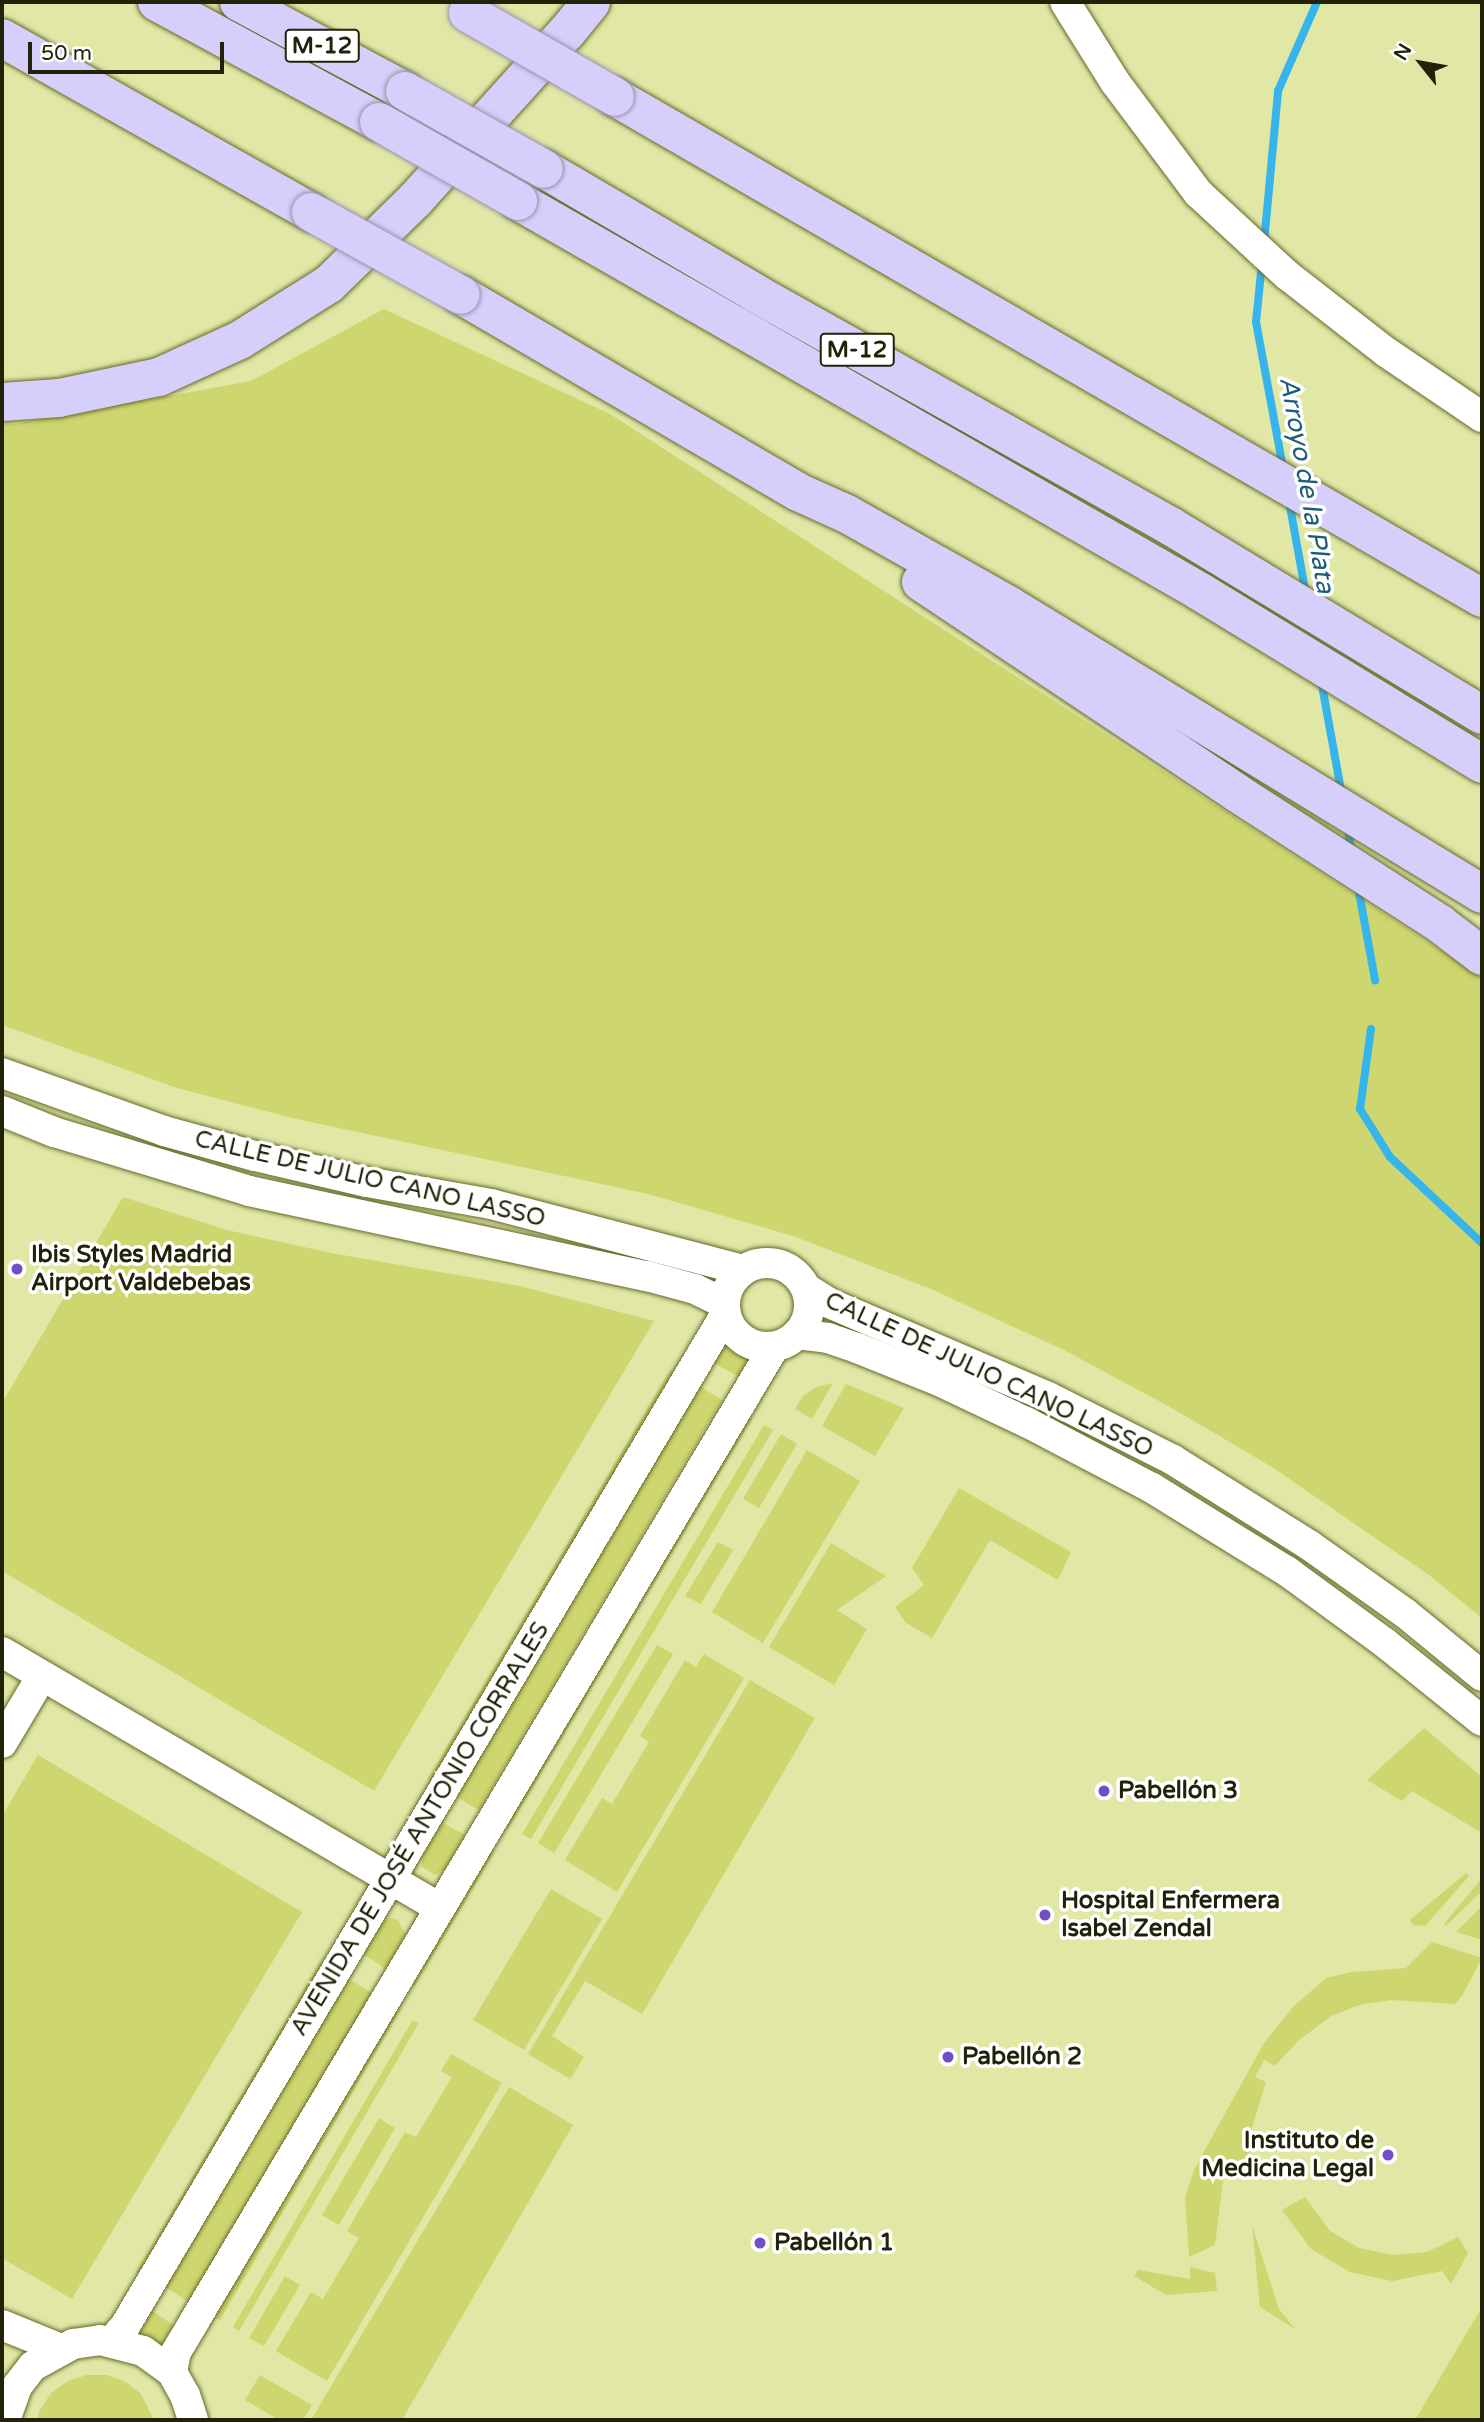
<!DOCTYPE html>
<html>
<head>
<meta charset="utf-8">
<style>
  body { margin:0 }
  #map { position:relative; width:1484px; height:2422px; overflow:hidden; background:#e1e7a5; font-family:"Varela Round",sans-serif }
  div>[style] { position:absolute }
  .green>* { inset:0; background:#ced66f }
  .stream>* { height:8px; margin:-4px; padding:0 4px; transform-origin:4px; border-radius:4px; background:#36b4ec }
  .roads { filter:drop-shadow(0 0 2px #666a2b) drop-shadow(0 0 2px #666a2b) }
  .minor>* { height:30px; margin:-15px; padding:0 15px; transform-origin:15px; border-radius:15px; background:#fff }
  .minor>.ring { margin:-15px; padding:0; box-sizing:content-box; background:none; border:30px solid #fff; border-radius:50% }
  .highway>* { height:38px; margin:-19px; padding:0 19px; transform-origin:19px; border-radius:19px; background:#d6cefb }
  .bridges { filter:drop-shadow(0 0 2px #9792a6) drop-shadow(0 0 2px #9792a6) }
  .highway-bridge>* { height:38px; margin:-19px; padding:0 19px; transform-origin:19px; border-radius:19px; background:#d6cefb }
  .dots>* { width:19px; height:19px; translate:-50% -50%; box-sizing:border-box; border:4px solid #fff; border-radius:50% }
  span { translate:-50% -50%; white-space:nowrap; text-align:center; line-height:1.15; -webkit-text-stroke:7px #fff; paint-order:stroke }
  .shield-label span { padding:2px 5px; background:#fff; border:2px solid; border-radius:5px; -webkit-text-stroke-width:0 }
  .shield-label { font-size:23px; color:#212208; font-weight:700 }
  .street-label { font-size:24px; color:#212208 }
  .poi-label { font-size:24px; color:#212208; font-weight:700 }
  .left { translate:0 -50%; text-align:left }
  .right { translate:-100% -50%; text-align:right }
  .water-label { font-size:26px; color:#1e5d7a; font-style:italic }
  .frame { position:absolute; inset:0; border:4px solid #212208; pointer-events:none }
  .north { position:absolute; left:1386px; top:28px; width:70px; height:70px; -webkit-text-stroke:5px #fff; paint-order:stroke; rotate:301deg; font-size:19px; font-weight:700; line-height:28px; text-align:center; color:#212208 }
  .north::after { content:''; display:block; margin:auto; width:24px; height:32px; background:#212208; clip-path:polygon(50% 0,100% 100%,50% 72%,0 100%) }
  .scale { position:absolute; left:28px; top:42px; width:196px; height:32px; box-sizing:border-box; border:4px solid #212208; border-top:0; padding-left:9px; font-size:21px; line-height:24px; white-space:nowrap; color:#212208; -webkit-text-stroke:5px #fff; paint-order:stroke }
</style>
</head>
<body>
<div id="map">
  <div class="green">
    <i style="clip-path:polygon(384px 309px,610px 414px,1482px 977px,1482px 1618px,1429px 1575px,1272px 1467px,1170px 1407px,1064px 1350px,931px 1289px,793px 1236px,648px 1194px,297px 1119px,177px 1088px,2px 1025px,2px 423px,15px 424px,251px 381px)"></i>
    <i style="clip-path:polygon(123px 1197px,227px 1230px,331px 1253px,520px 1286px,654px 1321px,374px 1791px,2px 1571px,2px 1403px)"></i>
    <i style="clip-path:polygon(726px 1337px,752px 1352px,738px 1376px,712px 1362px)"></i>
    <i style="clip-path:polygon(670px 1370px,675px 1373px,433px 1782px,428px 1779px)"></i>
    <i style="clip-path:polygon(833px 1383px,812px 1419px,795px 1409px,803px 1396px,816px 1387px)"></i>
    <i style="clip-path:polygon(846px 1384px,904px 1408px,875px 1456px,822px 1426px)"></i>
    <i style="clip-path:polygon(698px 1385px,722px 1400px,479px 1810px,455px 1796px)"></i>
    <i style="clip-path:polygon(747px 1416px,752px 1419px,508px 1829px,504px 1826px)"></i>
    <i style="clip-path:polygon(764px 1425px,773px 1430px,531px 1839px,522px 1834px)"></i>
    <i style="clip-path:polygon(781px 1434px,797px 1444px,759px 1508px,743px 1499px)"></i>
    <i style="clip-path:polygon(807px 1450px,860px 1481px,763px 1643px,712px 1612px)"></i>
    <i style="clip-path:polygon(959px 1488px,1071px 1552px,1058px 1580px,990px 1540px,932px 1638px,906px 1623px,895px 1607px,924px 1585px,912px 1568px)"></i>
    <i style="clip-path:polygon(718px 1542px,733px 1550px,701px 1604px,685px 1596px)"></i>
    <i style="clip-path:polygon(831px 1543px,886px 1576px,837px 1610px,867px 1629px,834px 1685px,769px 1647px)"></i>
    <i style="clip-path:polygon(657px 1645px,673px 1654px,554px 1853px,538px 1843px)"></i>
    <i style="clip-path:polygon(704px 1654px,744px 1678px,617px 1892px,565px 1860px,602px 1798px,612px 1804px,649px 1742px,640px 1736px,685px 1660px,696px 1667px)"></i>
    <i style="clip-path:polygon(750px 1680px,815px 1718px,642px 2014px,585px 1981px,552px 2036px,584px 2057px,570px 2079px,528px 2054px)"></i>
    <i style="clip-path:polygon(1424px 1728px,1482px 1777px,1482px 1833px,1412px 1791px,1402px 1801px,1367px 1780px)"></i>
    <i style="clip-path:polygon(38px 1755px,302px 1912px,72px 2299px,2px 2258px,2px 1816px)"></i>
    <i style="clip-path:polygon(442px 1822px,465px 1835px,445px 1869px,435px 1875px,422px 1867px,422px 1856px)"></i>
    <i style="clip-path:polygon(489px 1851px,494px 1853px,415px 1986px,411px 1984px)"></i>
    <i style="clip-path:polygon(1466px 1873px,1469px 1876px,1425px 1926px,1413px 1925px,1410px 1920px)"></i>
    <i style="clip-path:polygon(1482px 1878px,1482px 1891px,1446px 1926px,1444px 1924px)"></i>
    <i style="clip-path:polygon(551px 1889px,602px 1919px,524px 2050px,473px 2020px)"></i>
    <i style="clip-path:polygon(1482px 1906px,1482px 1940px,1456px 1932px)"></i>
    <i style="clip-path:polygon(390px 1918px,398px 1920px,406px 1935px,386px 1969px,363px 1954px,382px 1921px)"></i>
    <i style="clip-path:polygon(1432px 1942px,1482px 1958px,1462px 1996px,1455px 2004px,1391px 2000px,1359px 2005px,1331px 2016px,1298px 2041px,1275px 2066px,1264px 2060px,1255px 2077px,1266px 2082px,1249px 2137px,1249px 2162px,1225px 2165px,1215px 2245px,1189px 2257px,1185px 2198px,1194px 2170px,1264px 2043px,1293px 2007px,1326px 1978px,1352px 1972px,1406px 1968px)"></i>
    <i style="clip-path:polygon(320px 1962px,323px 1964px,140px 2275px,136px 2272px)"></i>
    <i style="clip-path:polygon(347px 1978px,372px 1993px,189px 2302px,165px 2287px)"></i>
    <i style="clip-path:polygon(397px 2007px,401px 2009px,220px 2320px,215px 2317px)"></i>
    <i style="clip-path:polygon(412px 2021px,419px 2023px,239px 2331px,233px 2327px)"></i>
    <i style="clip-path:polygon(451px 2054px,502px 2083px,327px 2381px,276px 2351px,311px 2292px,323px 2299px,359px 2238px,347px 2231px,405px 2132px,416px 2137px,452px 2077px,441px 2071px)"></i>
    <i style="clip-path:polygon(509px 2087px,573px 2125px,402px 2420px,311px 2420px)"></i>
    <i style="clip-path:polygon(379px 2118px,395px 2128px,339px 2225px,322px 2215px)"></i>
    <i style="clip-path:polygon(1305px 2197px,1330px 2231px,1359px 2248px,1393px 2255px,1427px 2252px,1458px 2237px,1468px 2253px,1451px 2284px,1442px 2271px,1392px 2281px,1350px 2272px,1311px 2249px,1282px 2210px)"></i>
    <i style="clip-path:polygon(1252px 2225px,1279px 2309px,1295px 2329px,1260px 2307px)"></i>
    <i style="clip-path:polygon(1190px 2267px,1215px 2273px,1217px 2291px,1166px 2295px,1134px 2276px,1138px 2270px,1190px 2279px)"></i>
    <i style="clip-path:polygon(285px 2276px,300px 2285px,264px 2346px,249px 2338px)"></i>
    <i style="clip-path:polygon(1482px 2307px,1482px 2420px,1415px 2420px)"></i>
    <i style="clip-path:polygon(151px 2310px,175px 2326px,162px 2348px,137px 2333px)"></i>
    <i style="clip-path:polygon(87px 2375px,107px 2375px,126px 2382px,141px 2394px,154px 2420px,37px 2420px,40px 2410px,51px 2393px,68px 2381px)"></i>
    <i style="clip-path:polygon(260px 2375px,312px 2405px,303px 2420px,279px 2420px,245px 2400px)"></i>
  </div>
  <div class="stream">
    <i style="left:1264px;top:243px;width:153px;rotate:-84.7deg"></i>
    <i style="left:1278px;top:91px;width:97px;rotate:-66.3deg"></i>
    <i style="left:1262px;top:263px;width:59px;rotate:95.8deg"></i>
    <i style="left:1256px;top:322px;width:147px;rotate:79.5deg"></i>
    <i style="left:1289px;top:501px;width:96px;rotate:79.7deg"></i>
    <i style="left:1321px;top:680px;width:117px;rotate:79.7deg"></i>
    <i style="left:1347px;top:825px;width:28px;rotate:80deg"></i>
    <i style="left:1358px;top:887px;width:95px;rotate:79.6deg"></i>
    <i style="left:1371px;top:1029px;width:81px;rotate:97.8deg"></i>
    <i style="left:1360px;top:1109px;width:57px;rotate:58deg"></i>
    <i style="left:1390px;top:1157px;width:126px;rotate:43.1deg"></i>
  </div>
  <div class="roads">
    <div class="minor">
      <i style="left:1065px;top:2px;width:94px;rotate:58deg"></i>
      <i style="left:1115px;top:82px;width:139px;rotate:53.2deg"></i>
      <i style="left:1198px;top:193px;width:121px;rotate:42.7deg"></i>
      <i style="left:1287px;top:275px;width:125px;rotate:37.9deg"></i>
      <i style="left:1386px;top:352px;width:116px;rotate:34.1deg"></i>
      <i style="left:2px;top:1073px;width:172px;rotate:19.7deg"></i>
      <i style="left:164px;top:1131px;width:94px;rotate:15.4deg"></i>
      <i style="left:255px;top:1156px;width:115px;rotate:13.1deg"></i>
      <i style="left:367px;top:1182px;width:126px;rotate:10.1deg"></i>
      <i style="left:491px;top:1204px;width:260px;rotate:14.7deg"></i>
      <i style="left:2px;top:1111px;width:56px;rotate:22deg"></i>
      <i style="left:54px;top:1132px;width:204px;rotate:16.8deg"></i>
      <i style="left:249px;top:1191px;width:407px;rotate:12.1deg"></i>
      <i style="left:647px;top:1276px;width:50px;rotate:15.2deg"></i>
      <i style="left:695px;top:1289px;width:32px;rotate:26deg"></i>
      <i class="ring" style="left:725px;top:1263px;width:54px;height:54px"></i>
      <i style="left:807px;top:1289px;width:26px;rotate:32deg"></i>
      <i style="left:829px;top:1303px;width:238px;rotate:23.2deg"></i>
      <i style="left:1048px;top:1397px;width:140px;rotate:26.7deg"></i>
      <i style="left:1173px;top:1460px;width:160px;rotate:32deg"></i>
      <i style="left:1309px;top:1545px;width:118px;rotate:35.3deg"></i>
      <i style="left:1405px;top:1613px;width:99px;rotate:39.3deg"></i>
      <i style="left:797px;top:1334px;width:31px;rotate:7deg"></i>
      <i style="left:828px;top:1338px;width:31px;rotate:19deg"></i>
      <i style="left:857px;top:1348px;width:88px;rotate:21.9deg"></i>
      <i style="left:939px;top:1381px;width:98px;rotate:25.3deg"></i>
      <i style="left:1028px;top:1423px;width:140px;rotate:27.7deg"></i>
      <i style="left:1152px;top:1488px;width:160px;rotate:31.7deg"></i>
      <i style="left:1288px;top:1572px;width:120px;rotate:36.2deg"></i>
      <i style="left:1385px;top:1643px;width:124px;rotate:38.8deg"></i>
      <i style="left:2px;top:1652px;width:507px;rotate:30.31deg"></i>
      <i style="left:2px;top:1743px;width:78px;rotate:-59.2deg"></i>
      <i style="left:2px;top:2325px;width:64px;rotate:22.1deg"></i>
      <i style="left:112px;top:2341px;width:20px;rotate:-49deg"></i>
      <i style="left:125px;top:2326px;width:1176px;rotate:-59.31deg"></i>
      <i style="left:172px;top:2372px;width:20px;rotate:-79deg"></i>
      <i style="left:176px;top:2352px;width:37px;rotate:-59deg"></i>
      <i style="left:195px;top:2320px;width:1132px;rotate:-59.24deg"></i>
      <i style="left:5px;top:2420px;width:37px;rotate:-70deg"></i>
      <i style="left:18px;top:2385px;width:24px;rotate:-52deg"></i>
      <i style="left:33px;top:2366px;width:46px;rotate:-28.8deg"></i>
      <i style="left:73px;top:2344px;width:27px;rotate:-8deg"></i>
      <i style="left:100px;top:2340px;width:44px;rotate:14.3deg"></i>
      <i style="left:143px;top:2351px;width:36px;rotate:36deg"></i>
      <i style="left:172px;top:2372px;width:26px;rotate:61deg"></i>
      <i style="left:185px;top:2395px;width:26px;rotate:72deg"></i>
    </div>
    <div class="highway">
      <i style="left:157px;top:2px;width:252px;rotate:28.4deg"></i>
      <i style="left:239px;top:2px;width:188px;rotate:28.2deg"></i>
      <i style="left:2px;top:38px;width:355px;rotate:29.4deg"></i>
      <i style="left:615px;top:97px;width:1001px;rotate:30.02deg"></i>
      <i style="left:544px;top:169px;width:245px;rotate:30.4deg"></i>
      <i style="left:755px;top:293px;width:478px;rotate:29.3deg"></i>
      <i style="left:1172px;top:527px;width:363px;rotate:31.2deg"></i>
      <i style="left:518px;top:201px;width:785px;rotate:29.8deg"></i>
      <i style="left:1199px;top:591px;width:332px;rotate:31.4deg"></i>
      <i style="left:461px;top:295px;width:390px;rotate:30.3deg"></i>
      <i style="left:798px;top:492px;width:54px;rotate:24.2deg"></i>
      <i style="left:847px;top:514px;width:187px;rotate:29.4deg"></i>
      <i style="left:1010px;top:606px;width:553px;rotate:31.39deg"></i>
      <i style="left:2px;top:402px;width:57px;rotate:-4deg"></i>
      <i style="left:59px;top:398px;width:102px;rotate:-11.9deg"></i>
      <i style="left:159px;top:377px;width:89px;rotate:-24.6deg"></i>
      <i style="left:240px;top:340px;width:105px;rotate:-32.2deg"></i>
      <i style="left:329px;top:284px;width:120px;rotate:-44.3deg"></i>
      <i style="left:415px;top:200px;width:227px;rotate:-47.9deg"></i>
      <i style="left:567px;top:32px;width:38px;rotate:-51deg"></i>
      <i style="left:921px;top:582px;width:380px;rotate:33.7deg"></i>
      <i style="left:1237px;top:793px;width:242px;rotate:32.8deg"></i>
      <i style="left:1440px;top:924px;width:53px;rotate:37.3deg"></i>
    </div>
  </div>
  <div class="bridges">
    <div class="highway-bridge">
      <i style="left:468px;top:13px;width:169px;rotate:29.7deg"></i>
      <i style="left:405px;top:91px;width:159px;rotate:29.3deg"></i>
      <i style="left:379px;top:122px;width:160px;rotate:29.6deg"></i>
      <i style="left:311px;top:212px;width:171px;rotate:29deg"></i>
    </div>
  </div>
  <div class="dots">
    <i style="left:17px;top:1269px;background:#714dc6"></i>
    <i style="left:1104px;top:1791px;background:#714dc6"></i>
    <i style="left:1045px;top:1915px;background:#714dc6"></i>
    <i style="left:948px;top:2057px;background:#714dc6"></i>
    <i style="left:1388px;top:2155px;background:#714dc6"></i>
    <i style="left:760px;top:2243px;background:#714dc6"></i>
  </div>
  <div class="shield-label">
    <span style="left:322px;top:46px">M-12</span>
    <span style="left:857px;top:350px">M-12</span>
  </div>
  <div class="street-label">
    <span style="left:370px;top:1179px;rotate:13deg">CALLE DE JULIO CANO LASSO</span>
    <span style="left:989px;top:1375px;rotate:25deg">CALLE DE JULIO CANO LASSO</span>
    <span style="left:420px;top:1829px;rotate:-59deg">AVENIDA DE JOSÉ ANTONIO CORRALES</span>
  </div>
  <div class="poi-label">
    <span class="left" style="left:31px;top:1269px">Ibis Styles Madrid<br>Airport Valdebebas</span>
    <span class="left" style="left:1118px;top:1791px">Pabellón 3</span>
    <span class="left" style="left:1061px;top:1915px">Hospital Enfermera<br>Isabel Zendal</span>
    <span class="left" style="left:962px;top:2057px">Pabellón 2</span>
    <span class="right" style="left:1374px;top:2155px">Instituto de<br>Medicina Legal</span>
    <span class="left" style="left:774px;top:2243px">Pabellón 1</span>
  </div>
  <div class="water-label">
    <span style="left:1307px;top:485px;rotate:80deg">Arroyo de la Plata</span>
  </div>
  <div class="frame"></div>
  <div class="north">N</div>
  <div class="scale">50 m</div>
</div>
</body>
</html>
